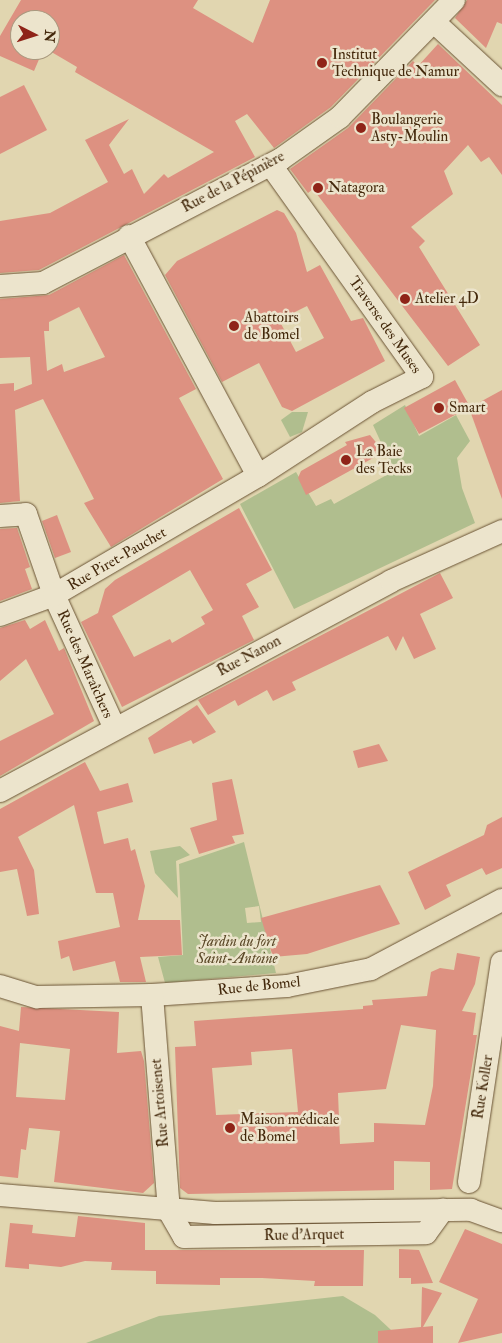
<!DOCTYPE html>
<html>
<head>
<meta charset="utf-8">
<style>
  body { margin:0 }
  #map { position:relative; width:502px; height:1343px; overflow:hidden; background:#e1d6b0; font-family:"IM FELL Double Pica",serif }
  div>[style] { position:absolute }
  .green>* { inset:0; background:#b0be8e }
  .building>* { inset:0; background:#dd9181 }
  .roads { filter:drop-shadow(0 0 1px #6b5435) drop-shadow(0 0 1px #6b5435) }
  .minor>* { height:22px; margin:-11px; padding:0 11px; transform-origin:11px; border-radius:11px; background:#ece4cc }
  .dots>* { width:14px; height:14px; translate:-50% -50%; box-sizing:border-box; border:2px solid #ece4cc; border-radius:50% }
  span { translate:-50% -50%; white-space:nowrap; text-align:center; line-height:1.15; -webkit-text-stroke:5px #ece4cc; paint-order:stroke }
  .poi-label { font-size:15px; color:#44290c }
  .left { translate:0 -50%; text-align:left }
  .street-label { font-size:15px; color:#44290c }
  .park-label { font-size:15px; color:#5a4726; font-style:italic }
  .north { position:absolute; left:10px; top:10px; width:50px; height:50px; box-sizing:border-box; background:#ece4cc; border:1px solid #a9997f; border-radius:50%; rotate:95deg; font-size:14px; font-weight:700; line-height:20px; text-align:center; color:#44290c }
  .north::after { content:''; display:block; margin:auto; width:18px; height:22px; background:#8f2418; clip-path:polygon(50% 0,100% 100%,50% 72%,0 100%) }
</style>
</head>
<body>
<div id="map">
  <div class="green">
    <i style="clip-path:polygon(405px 405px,419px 436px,456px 415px,470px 441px,457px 458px,462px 488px,475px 523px,294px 609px,240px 504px,296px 472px,316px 506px,331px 499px,334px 504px,394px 471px,373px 425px)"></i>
    <i style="clip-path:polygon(292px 412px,308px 412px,302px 432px,290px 437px,281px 420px)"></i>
    <i style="clip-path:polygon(evenodd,244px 842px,276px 973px,165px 983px,158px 957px,183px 955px,179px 864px,244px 842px,259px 906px,261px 922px,247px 923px,245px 908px,259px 906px)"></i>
    <i style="clip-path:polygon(180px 846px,190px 855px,176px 861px,178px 898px,155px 873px,150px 851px)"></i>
    <i style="clip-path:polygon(343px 1296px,375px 1315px,391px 1330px,384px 1343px,86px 1343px,159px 1316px)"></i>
  </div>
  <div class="building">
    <i style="clip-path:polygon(21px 0,198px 0,193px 8px,253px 43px,270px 0,435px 0,331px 107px,274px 148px,247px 114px,235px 121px,255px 157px,39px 270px,0 273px,0 221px,50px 213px,108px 182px,85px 140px,129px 119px,109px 145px,124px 174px,132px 169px,144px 194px,164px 174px,168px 178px,214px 152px,75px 72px,77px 67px,48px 50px,50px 20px,20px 20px,20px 50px,43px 50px,34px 71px,0 56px,0 36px)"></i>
    <i style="clip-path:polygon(467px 0,502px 0,502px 24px,497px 22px,486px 48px,455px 18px)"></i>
    <i style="clip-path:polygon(438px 44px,502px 105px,502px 175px,489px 157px,481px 162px,468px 145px,444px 171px,453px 194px,411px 227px,425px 241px,419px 247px,480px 345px,448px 366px,313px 189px,308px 193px,290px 169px,348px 128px,413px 61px,418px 66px)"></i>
    <i style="clip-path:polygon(24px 85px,47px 130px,0 154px,0 97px)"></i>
    <i style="clip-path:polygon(evenodd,277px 210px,284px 213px,296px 233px,307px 272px,320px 265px,351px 321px,363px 318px,385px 361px,292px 411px,282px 407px,259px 363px,222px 382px,165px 275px,177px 261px,277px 210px,307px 306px,324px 338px,296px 352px,279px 320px,307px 306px)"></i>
    <i style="clip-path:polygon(evenodd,124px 255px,196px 389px,179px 398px,223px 479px,111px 547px,84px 503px,94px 499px,43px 399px,15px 410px,20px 501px,0 503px,0 384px,14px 383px,14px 391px,32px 384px,30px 357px,0 358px,0 299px,49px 295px,124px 255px,79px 307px,105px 357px,64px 372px,62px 364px,47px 371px,44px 331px,49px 331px,49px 322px,79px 307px)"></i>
    <i style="clip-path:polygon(455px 380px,470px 407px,419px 434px,404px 408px)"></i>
    <i style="clip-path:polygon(502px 390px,502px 499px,469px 408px)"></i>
    <i style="clip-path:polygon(370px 435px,384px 452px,306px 495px,298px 478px,301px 471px,347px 445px,345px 442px)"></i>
    <i style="clip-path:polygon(evenodd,239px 508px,272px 570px,246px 584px,259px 607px,242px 616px,254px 640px,122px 707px,81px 622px,98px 613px,105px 589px,115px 580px,239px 508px,190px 570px,213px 610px,201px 617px,205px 624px,172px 643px,170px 639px,134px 657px,112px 616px,190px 570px)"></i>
    <i style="clip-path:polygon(57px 515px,71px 552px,55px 558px,42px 521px)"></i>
    <i style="clip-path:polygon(17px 528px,30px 567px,25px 569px,32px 589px,0 601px,0 529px)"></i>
    <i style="clip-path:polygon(440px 573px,453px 598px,420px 614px,436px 649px,414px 659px,403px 636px,396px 651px,388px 636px,292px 682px,296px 690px,273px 701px,267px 690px,238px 706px,235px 700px,208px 715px,198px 700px)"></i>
    <i style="clip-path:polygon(25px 620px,30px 629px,45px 620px,59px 651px,64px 648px,94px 721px,0 776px,0 741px,54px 714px,26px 659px,0 681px,0 628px)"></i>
    <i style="clip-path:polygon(197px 705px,216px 732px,193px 744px,191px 740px,154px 754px,148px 738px)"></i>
    <i style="clip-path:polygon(379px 744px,388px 761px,358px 768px,353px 751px)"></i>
    <i style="clip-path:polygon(85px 762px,100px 791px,128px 783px,133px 802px,97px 812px,104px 844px,128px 838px,131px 851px,135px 849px,145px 886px,138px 920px,180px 920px,182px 955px,140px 957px,146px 982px,120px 982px,115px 961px,73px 971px,69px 956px,61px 959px,58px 941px,120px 927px,113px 893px,96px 893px,74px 805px,18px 837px,34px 870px,39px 914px,27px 916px,17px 869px,0 872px,0 809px)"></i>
    <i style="clip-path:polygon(232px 779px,244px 834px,232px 836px,235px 843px,199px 854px,190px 828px,217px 820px,212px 783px)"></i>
    <i style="clip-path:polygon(502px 817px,502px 868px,486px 875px,482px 868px,446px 885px,451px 896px,425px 910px,408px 872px,484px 835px,487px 825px)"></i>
    <i style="clip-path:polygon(380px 885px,400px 924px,307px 954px,273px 957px,261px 918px)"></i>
    <i style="clip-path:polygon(evenodd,457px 953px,480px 957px,475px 984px,462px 1011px,476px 1013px,473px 1035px,477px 1035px,452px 1189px,430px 1190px,430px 1162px,394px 1161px,394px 1190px,188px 1194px,180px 1188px,175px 1047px,196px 1046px,194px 1021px,363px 1009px,363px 1006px,373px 1005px,372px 1000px,427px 996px,431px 972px,440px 968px,454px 970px,457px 953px,401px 1025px,436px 1030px,433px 1086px,425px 1125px,374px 1123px,374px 1142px,340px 1144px,338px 1093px,386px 1089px,401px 1025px,457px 953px,292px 1049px,298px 1112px,216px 1115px,212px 1068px,252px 1065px,251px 1052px,292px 1049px)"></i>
    <i style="clip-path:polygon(evenodd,21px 1007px,119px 1012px,117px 1053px,141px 1051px,144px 1061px,154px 1183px,143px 1193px,54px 1182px,60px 1131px,29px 1128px,26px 1150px,21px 1149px,18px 1178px,0 1176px,0 1026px,19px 1031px,21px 1007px,20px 1043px,70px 1049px,65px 1100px,16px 1097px,20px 1043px)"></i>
    <i style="clip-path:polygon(78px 1216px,145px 1223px,145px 1250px,364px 1250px,363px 1286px,314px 1286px,315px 1281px,262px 1278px,220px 1278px,220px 1285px,156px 1284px,156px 1271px,111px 1270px,112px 1262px,85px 1261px,61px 1267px,29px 1264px,29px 1269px,5px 1267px,10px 1223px,33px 1225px,32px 1233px,72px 1237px,75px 1237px)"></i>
    <i style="clip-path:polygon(465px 1229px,502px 1244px,502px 1333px,458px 1343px,478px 1299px,439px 1282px)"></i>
    <i style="clip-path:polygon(399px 1249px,419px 1250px,433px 1283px,411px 1284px,411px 1278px,399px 1278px)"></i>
    <i style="clip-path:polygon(422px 1287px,442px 1293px,423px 1327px,433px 1326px,433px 1343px,378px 1343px,378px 1331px,421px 1327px)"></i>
  </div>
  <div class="roads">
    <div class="minor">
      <i style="left:434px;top:22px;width:93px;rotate:42.8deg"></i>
      <i style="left:129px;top:236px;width:272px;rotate:61.7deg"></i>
      <i style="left:0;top:286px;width:43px;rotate:-4deg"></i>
      <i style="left:43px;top:283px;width:268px;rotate:-27.5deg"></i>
      <i style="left:281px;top:159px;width:72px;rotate:-35.4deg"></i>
      <i style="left:340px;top:117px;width:163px;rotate:-45.7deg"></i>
      <i style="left:0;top:516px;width:26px;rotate:-4deg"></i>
      <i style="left:26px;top:514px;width:86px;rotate:70.9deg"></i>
      <i style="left:54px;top:595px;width:147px;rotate:65.5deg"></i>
      <i style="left:0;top:615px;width:58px;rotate:-20.3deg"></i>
      <i style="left:54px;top:595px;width:236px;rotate:-30.3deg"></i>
      <i style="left:258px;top:476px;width:136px;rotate:-33deg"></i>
      <i style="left:372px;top:402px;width:56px;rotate:-26.6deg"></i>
      <i style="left:422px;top:377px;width:260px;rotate:-125.5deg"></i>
      <i style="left:0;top:791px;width:444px;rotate:-28.2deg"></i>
      <i style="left:391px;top:581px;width:122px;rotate:-24.2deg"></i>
      <i style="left:0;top:986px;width:39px;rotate:17deg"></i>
      <i style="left:37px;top:997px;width:115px;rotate:-1deg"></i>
      <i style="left:152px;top:995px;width:135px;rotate:-3.8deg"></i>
      <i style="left:287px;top:986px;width:86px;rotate:-11.4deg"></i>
      <i style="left:371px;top:969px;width:148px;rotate:-27.8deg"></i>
      <i style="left:152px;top:995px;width:217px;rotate:85.5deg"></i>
      <i style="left:169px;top:1211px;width:30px;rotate:60deg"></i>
      <i style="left:184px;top:1237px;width:242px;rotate:-0.9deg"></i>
      <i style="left:426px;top:1233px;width:29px;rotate:-54deg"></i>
      <i style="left:469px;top:1182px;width:222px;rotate:-81.5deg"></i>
      <i style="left:0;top:1195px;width:216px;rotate:4.8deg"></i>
      <i style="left:215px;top:1213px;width:256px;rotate:-0.7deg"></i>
      <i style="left:471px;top:1210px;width:33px;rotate:20deg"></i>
    </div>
  </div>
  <div class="dots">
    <i style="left:322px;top:63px;background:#8f2418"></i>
    <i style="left:361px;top:128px;background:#8f2418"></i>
    <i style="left:318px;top:188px;background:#8f2418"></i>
    <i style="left:405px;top:299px;background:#8f2418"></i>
    <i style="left:234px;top:326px;background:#8f2418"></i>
    <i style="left:439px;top:408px;background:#8f2418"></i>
    <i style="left:346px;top:460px;background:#8f2418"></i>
    <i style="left:230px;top:1128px;background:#8f2418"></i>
  </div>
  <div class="poi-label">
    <span class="left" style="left:332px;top:63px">Institut<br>Technique de Namur</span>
    <span class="left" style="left:371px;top:128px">Boulangerie<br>Asty-Moulin</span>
    <span class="left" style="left:328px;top:188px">Natagora</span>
    <span class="left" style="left:415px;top:299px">Atelier 4D</span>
    <span class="left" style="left:244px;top:326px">Abattoirs<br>de Bomel</span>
    <span class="left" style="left:449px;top:408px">Smart</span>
    <span class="left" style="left:356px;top:460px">La Baie<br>des Tecks</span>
    <span class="left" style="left:240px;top:1128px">Maison médicale<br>de Bomel</span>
  </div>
  <div class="street-label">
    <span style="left:233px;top:182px;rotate:-28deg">Rue de la Pépinière</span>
    <span style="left:385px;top:325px;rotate:55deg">Traverse des Muses</span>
    <span style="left:117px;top:559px;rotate:-30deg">Rue Piret-Pauchet</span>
    <span style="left:249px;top:656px;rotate:-28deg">Rue Nanon</span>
    <span style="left:85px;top:664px;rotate:66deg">Rue des Maraîchers</span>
    <span style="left:259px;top:986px;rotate:-6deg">Rue de Bomel</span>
    <span style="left:483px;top:1087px;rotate:-81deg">Rue Koller</span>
    <span style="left:160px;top:1103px;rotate:-95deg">Rue Artoisenet</span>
    <span style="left:304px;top:1235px;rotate:-1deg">Rue d'Arquet</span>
  </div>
  <div class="park-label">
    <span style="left:237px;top:950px">Jardin du fort<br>Saint-Antoine</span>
  </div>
  <div class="north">N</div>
</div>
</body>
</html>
